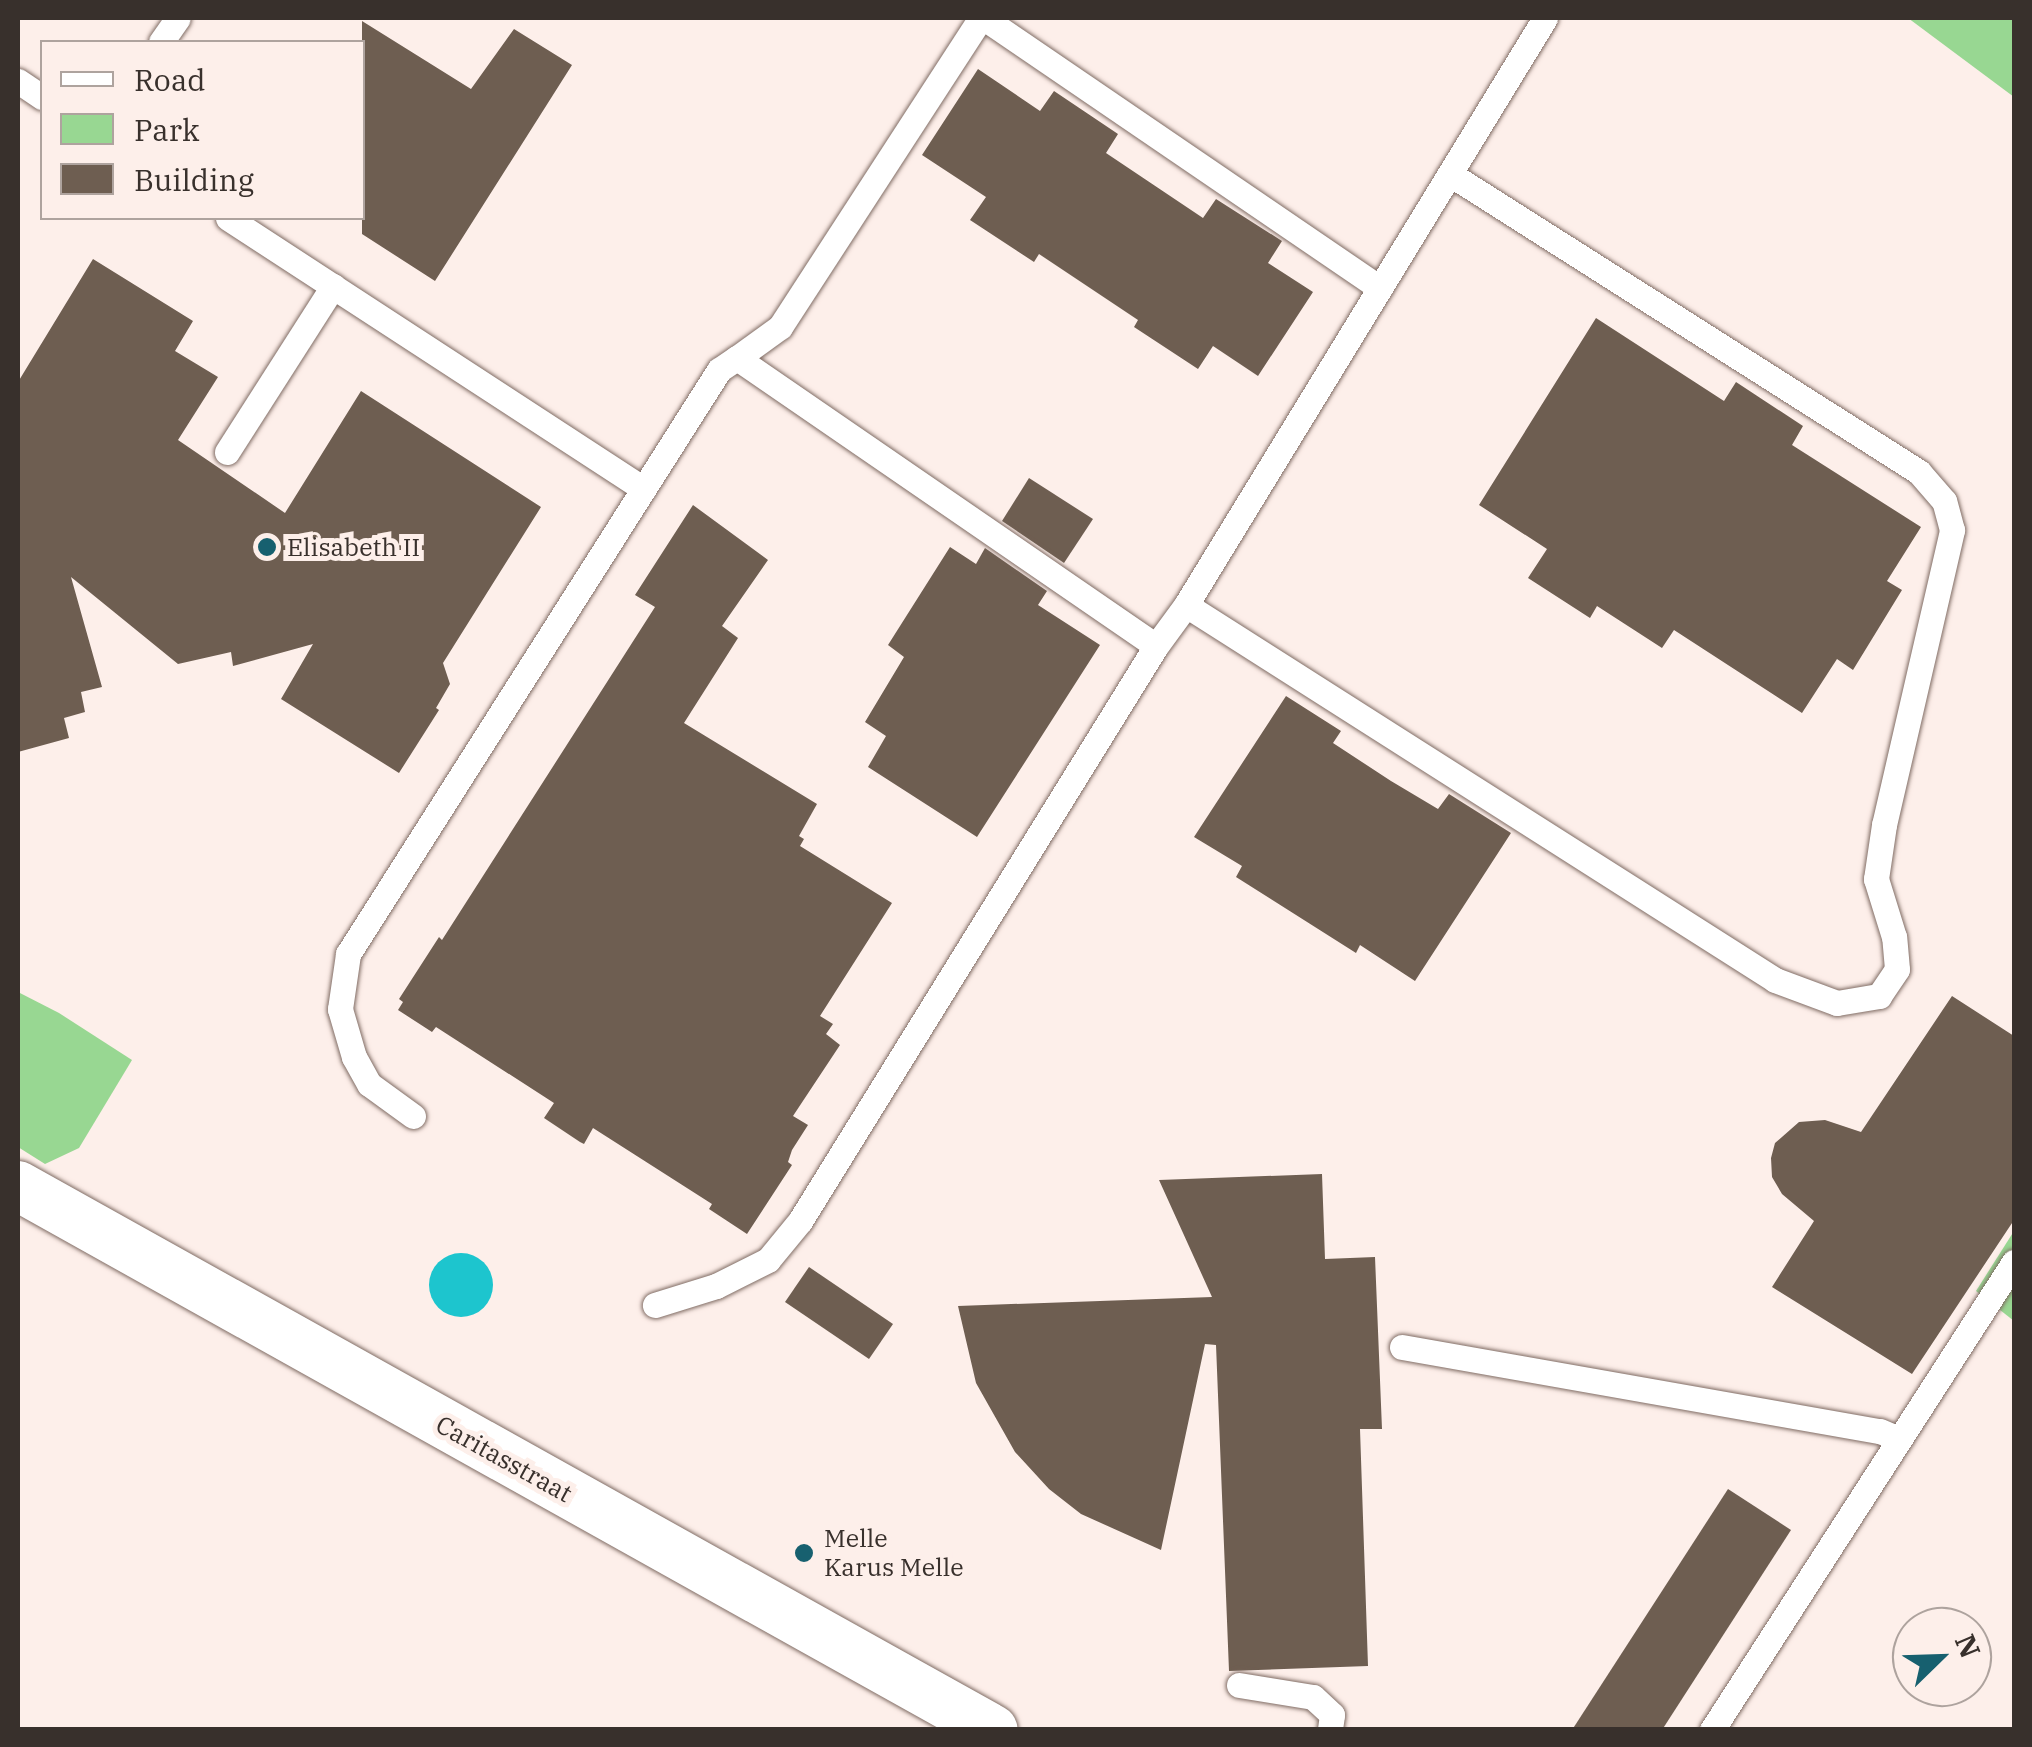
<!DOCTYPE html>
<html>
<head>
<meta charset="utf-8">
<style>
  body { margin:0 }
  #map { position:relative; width:2032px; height:1747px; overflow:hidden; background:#fdefea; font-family:"IBM Plex Serif",serif }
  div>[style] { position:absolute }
  .green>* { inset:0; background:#98d792 }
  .water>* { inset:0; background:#1dc5ce }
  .round { border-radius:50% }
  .building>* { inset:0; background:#6e5e51 }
  .roads { filter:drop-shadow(0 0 2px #806c64) drop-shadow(0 0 2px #806c64) }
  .service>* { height:25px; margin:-12.5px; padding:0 12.5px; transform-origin:12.5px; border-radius:12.5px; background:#fff }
  .minor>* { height:50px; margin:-25px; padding:0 25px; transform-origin:25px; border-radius:25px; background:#fff }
  .dots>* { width:28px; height:28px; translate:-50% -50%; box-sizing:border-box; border:5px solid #fdefea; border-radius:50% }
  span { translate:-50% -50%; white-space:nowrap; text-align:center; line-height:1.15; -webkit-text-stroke:10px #fdefea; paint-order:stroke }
  .poi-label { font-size:25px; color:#38302c }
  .left { translate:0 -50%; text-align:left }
  .street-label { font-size:25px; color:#38302c }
  .frame { position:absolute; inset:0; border:20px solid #38302c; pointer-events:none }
  .legend { position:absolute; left:40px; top:40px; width:325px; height:180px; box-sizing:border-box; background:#fdefea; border:2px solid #aea39e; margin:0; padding:12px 18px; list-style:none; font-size:30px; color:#38302c }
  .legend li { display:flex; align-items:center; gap:20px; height:50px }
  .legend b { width:50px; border:2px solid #aea39e }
  .north { position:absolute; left:1892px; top:1607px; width:100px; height:100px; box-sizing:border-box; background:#fdefea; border:2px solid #aea39e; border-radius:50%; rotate:67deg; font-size:28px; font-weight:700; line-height:40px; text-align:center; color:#38302c }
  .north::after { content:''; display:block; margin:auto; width:35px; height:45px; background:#17606f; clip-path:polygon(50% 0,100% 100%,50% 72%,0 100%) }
</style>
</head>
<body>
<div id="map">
  <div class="green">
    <i style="clip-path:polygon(1908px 18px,2014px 18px,2014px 97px)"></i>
    <i style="clip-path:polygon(18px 992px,59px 1013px,132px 1060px,79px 1148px,45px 1164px,18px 1147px)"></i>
    <i style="clip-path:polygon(2014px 1231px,2014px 1321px,1976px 1291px)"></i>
  </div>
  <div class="water">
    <i class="round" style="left:429px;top:1253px;width:64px;height:64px"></i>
  </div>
  <div class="building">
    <i style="clip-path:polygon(362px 21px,471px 89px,514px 29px,572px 65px,435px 281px,362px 234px)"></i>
    <i style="clip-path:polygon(978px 69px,1040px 111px,1054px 91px,1118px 134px,1106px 153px,1203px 218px,1216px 199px,1282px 241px,1268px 263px,1313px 292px,1258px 376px,1213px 346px,1198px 369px,1134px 327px,1138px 320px,1039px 254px,1034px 262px,970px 220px,986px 197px,922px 155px)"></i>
    <i style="clip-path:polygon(93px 259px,193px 321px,175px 351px,218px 377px,178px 440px,285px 513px,361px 391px,541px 507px,443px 663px,450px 684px,436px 708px,439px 710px,399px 773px,281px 699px,313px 644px,233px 666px,231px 652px,178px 664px,71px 577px,102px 687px,81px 692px,85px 712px,64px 718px,69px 738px,18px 752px,18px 382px)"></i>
    <i style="clip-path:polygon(1596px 318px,1724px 401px,1736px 382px,1803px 426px,1792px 445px,1921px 527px,1887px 581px,1902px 590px,1853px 670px,1837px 659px,1802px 713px,1674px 630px,1662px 648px,1597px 606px,1590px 618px,1528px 578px,1547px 549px,1479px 505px)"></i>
    <i style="clip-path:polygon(1029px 478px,1093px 519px,1064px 563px,1002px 521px)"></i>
    <i style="clip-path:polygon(693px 505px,768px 560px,722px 626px,738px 638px,684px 723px,817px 804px,799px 836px,804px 839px,800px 846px,892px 903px,820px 1016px,833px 1024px,826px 1034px,840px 1045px,793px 1116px,808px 1125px,792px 1150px,788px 1162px,792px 1165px,747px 1234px,709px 1209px,712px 1204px,593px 1128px,584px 1144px,580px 1142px,544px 1118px,554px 1103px,436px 1027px,432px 1032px,398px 1010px,403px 1002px,399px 999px,439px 937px,442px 940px,655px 607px,635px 595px)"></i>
    <i style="clip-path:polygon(950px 547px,976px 564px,985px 548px,1047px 591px,1038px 605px,1100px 645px,977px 837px,868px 767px,886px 736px,865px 722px,904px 657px,888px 645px)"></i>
    <i style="clip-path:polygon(1286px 696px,1341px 731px,1333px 743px,1391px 781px,1438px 809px,1449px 794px,1511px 833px,1415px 981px,1360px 945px,1356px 953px,1236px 877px,1242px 866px,1194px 837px)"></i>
    <i style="clip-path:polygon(1952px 996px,2014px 1036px,2014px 1220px,1912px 1374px,1772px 1287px,1814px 1221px,1782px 1194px,1772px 1177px,1771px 1158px,1775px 1143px,1799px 1122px,1825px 1120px,1861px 1132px)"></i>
    <i style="clip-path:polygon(1322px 1174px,1325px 1259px,1375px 1257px,1382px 1429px,1360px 1429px,1368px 1666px,1229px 1671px,1216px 1345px,1205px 1344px,1161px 1550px,1081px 1514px,1049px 1489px,1015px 1452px,976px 1383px,958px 1306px,1212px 1297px,1159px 1180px)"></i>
    <i style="clip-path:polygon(809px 1267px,893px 1324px,869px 1359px,785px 1302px)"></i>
    <i style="clip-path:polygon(1728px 1489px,1791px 1530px,1662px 1730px,1572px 1730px)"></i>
  </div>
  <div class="roads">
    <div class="service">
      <i style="left:984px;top:18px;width:479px;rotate:34.3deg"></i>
      <i style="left:161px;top:42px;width:29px;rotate:-55deg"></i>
      <i style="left:18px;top:81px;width:29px;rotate:34deg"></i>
      <i style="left:228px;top:218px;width:496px;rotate:33.1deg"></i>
      <i style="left:737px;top:358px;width:53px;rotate:-35.8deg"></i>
      <i style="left:780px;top:327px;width:369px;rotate:-57deg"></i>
      <i style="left:227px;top:452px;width:197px;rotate:-57.4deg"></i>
      <i style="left:1186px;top:605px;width:698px;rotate:32.48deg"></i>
      <i style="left:1775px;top:980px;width:66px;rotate:20.4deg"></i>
      <i style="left:1837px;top:1003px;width:43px;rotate:-9.5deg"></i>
      <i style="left:1879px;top:996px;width:32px;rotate:-56deg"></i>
      <i style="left:1897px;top:969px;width:32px;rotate:-95deg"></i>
      <i style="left:1894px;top:937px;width:61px;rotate:-107.2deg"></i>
      <i style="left:1876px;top:879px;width:55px;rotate:-81.6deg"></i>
      <i style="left:1884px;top:825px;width:303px;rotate:-77deg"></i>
      <i style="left:1952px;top:530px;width:30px;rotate:-105deg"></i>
      <i style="left:1944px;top:501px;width:38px;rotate:-131deg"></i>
      <i style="left:1919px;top:472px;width:556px;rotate:-147.57deg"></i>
      <i style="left:1156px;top:646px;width:51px;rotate:-53.8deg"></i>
      <i style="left:1186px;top:605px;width:688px;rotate:-58.55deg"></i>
      <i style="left:413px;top:1116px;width:54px;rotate:-144deg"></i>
      <i style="left:369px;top:1084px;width:31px;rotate:-119deg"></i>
      <i style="left:354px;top:1057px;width:50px;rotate:-106.3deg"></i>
      <i style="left:340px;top:1009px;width:56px;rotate:-81.7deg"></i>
      <i style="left:348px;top:954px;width:692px;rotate:-57.57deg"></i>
      <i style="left:719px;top:370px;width:22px;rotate:-34deg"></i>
      <i style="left:737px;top:358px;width:508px;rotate:34.5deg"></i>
      <i style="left:1156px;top:646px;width:676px;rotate:121.76deg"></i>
      <i style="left:800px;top:1221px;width:50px;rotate:129.4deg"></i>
      <i style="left:768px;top:1260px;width:58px;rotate:153.4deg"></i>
      <i style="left:716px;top:1286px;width:64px;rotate:162.7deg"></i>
      <i style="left:1402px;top:1347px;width:485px;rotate:10deg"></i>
      <i style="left:1880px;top:1431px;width:21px;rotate:23deg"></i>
      <i style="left:1239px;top:1685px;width:75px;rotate:9.2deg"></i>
      <i style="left:1313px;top:1697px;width:26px;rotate:43deg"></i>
      <i style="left:1332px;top:1715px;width:15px;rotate:98deg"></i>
      <i style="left:1712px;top:1730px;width:557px;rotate:-57.17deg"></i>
    </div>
    <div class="minor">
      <i style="left:18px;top:1186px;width:1116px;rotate:29.16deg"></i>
    </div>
  </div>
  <div class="dots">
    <i style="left:267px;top:547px;background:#17606f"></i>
    <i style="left:804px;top:1553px;background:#17606f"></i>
  </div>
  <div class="poi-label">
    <span class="left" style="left:287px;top:547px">Elisabeth II</span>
    <span class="left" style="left:824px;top:1553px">Melle<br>Karus Melle</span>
  </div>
  <div class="street-label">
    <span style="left:504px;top:1459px;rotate:29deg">Caritasstraat</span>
  </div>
  <div class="frame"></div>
  <ul class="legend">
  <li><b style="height:12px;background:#fff"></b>Road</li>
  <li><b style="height:28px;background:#98d792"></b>Park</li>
  <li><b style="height:28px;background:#6e5e51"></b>Building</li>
  </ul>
  <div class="north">N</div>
</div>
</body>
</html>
